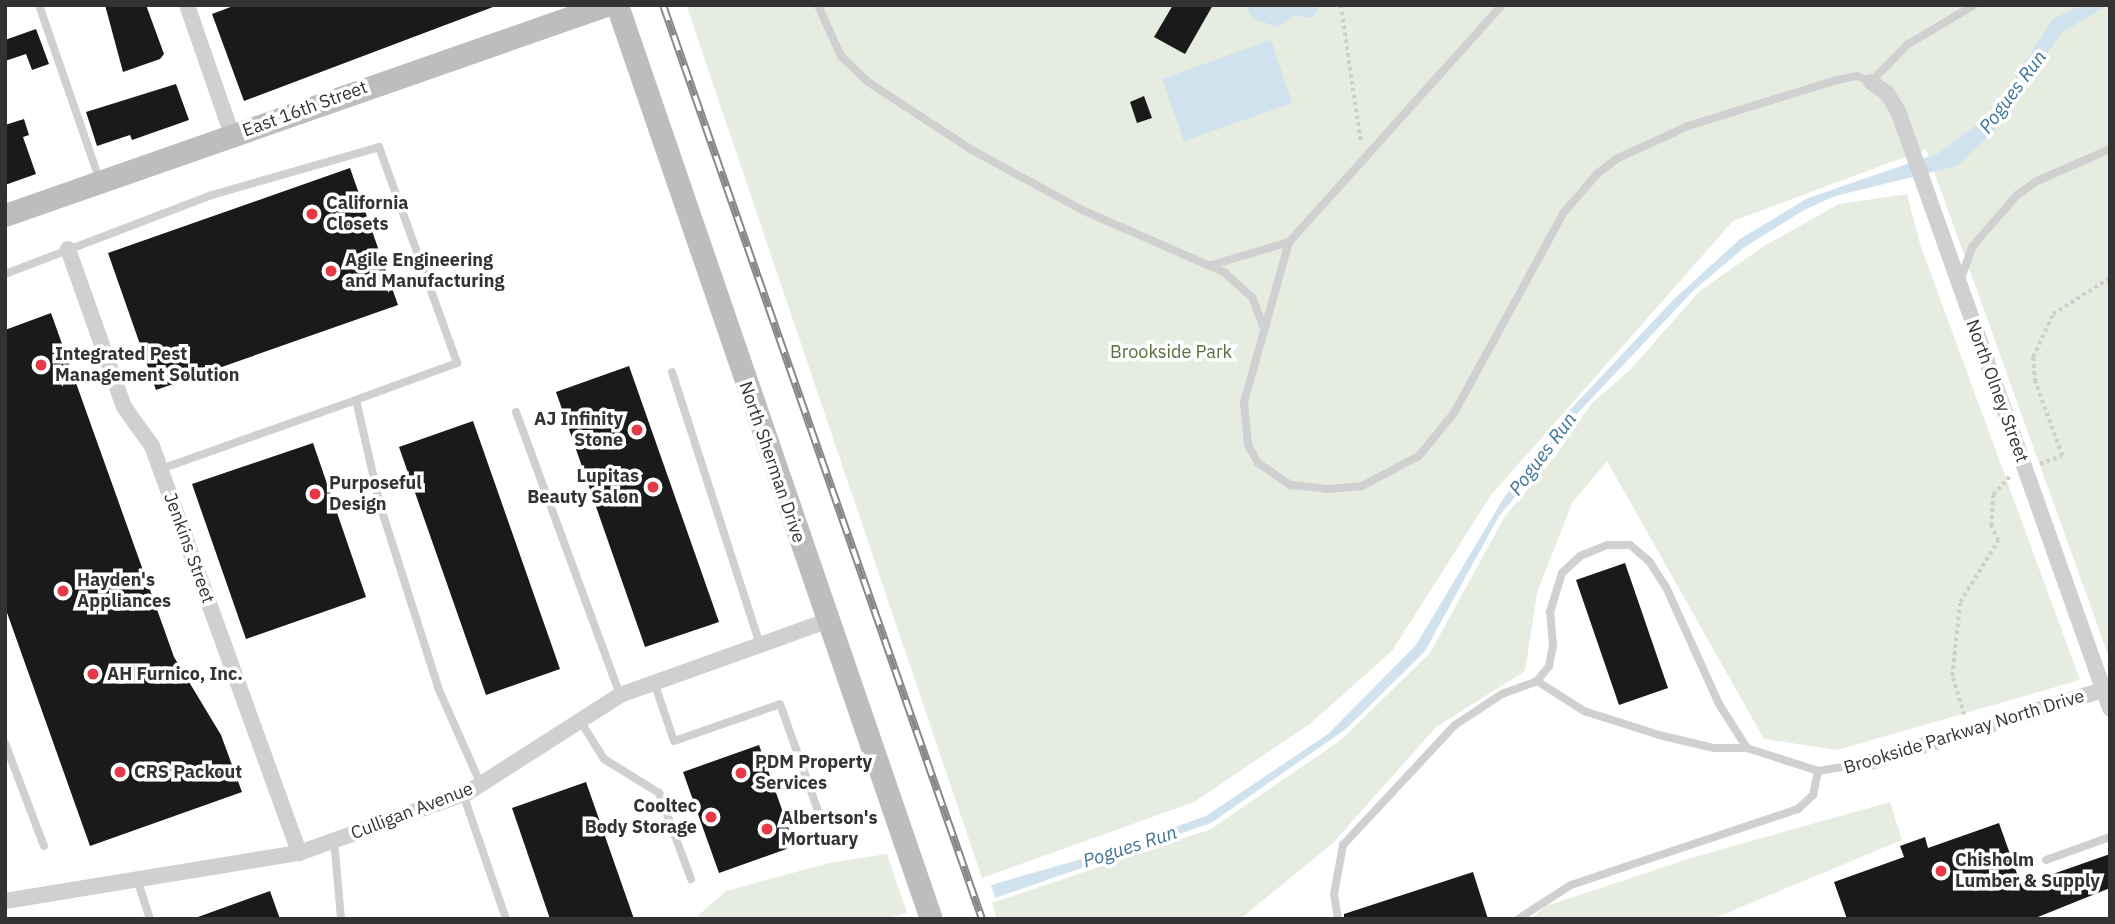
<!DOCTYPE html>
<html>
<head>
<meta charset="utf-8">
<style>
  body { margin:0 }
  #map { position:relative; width:2115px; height:924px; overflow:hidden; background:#fff; font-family:"IBM Plex Sans",sans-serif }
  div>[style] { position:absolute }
  .green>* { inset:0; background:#e6ecdf }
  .water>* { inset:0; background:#cfe2ee }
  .building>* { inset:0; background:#1a1a1a }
  .path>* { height:3.5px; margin-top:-1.75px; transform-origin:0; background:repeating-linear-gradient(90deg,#cdcdcd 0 3.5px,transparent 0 7px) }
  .lane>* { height:8px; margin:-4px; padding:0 4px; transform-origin:4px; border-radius:4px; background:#d0d0d0 }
  .street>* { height:16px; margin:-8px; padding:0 8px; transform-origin:8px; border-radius:8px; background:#d0d0d0 }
  .secondary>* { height:23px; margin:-11.5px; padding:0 11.5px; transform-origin:11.5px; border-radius:11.5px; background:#bdbdbd }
  .rail>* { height:8px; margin-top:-4px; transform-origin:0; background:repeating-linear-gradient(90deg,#fff 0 16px,#888 0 32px); box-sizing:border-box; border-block:2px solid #888 }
  .dots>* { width:19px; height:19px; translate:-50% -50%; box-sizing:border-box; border:4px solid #fff; border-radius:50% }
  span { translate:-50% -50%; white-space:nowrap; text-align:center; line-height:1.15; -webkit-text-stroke:7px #fff; paint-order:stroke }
  .street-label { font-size:18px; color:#333 }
  .poi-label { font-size:18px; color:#333; font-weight:700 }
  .left { translate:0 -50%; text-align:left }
  .right { translate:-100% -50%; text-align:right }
  .park-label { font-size:18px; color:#56703f }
  .water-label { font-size:19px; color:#3f7597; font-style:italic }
  .frame { position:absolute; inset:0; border:7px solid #333; pointer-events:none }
</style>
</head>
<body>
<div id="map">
  <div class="green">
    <i style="clip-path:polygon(2110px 5px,2110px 660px,1926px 149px,1733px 221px,1491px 495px,1392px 651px,1311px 723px,1194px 802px,982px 878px,687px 7px)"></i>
    <i style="clip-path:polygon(1907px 194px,1920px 244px,2080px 680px,1837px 750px,1764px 739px,1607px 461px,1572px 503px,1537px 593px,1525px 671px,1436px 727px,1333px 843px,1240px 919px,997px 919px,992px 903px,1211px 829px,1341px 740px,1430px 653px,1505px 516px,1555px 457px,1591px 404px,1629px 371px,1700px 291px,1764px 246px,1839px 204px)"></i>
    <i style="clip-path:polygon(1890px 802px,1902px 840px,1712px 919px,1531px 919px,1546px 906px,1688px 859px)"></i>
    <i style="clip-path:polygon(887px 854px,907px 913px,884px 919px,694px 919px,726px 891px,829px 863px)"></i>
  </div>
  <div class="water">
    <i style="clip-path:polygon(1244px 5px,1318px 5px,1318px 11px,1310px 18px,1295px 15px,1278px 27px,1254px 19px)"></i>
    <i style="clip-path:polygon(2081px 5px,2108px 5px,2061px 33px,1996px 129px,1957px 166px,1835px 196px,1804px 210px,1745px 247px,1694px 290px,1574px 417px,1548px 458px,1499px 516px,1425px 651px,1346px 729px,1211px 823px,995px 898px,991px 885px,1099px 854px,1206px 816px,1328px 734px,1416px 645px,1505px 496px,1546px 449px,1568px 412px,1673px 300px,1740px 239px,1808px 198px,1939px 153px,1993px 112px,2053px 19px)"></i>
    <i style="clip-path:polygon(1271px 40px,1292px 103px,1184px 141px,1162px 79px)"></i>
  </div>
  <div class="building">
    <i style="clip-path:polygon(105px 5px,146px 5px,164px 54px,160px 59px,123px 72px)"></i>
    <i style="clip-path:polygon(236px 5px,493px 5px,493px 7px,244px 101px,212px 14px)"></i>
    <i style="clip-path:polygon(1173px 5px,1213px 5px,1185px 54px,1154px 37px)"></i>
    <i style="clip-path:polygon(36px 29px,49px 64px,32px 70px,26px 54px,5px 61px,5px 40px)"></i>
    <i style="clip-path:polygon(176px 84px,189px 120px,132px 140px,130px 135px,97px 146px,86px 112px)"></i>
    <i style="clip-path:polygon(1144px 96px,1152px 118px,1137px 123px,1130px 102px)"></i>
    <i style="clip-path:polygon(24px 119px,29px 135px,23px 137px,36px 174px,5px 185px,5px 125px)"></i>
    <i style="clip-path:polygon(350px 168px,398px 305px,156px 390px,108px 253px)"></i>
    <i style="clip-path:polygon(51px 313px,174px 657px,221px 735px,242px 792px,90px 846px,5px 607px,5px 330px)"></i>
    <i style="clip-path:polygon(629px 366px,719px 622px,645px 647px,556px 392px)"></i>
    <i style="clip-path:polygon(473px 421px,560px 669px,486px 695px,399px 447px)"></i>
    <i style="clip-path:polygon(313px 443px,366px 597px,246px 639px,192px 484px)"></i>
    <i style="clip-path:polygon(1625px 563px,1668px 688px,1619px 705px,1576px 580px)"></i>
    <i style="clip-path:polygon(759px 745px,795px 846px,719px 873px,683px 772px)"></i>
    <i style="clip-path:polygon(586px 782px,634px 919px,550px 919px,512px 808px)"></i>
    <i style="clip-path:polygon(1999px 823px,2021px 885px,2110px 854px,2110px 888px,2033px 919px,1847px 919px,1834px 882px,1904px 857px,1900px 846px,1925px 837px,1928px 848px)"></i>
    <i style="clip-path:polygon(1473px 872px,1488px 919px,1344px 919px,1344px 914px)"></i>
    <i style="clip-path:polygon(270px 891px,280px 919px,199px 919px,198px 917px)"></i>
  </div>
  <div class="path">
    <i style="left:1341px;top:5px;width:138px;rotate:81.7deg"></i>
    <i style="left:2040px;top:464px;width:23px;rotate:-20deg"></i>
    <i style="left:2062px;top:456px;width:79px;rotate:-110deg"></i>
    <i style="left:2035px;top:382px;width:25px;rotate:-95deg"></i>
    <i style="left:2033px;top:357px;width:47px;rotate:-65.1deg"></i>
    <i style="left:2053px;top:314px;width:67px;rotate:-32.3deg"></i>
    <i style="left:1964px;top:715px;width:41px;rotate:-107.1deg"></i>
    <i style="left:1952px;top:676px;width:74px;rotate:-83.8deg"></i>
    <i style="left:1960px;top:602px;width:72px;rotate:-58.1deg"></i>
    <i style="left:1998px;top:541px;width:17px;rotate:-115deg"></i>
    <i style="left:1991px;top:526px;width:31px;rotate:-86deg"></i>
    <i style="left:1993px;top:495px;width:25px;rotate:-48deg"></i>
  </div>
  <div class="lane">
    <i style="left:39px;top:5px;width:186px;rotate:70.9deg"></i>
    <i style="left:818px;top:5px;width:56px;rotate:65.7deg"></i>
    <i style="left:841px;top:56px;width:37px;rotate:44deg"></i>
    <i style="left:868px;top:82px;width:124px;rotate:33.2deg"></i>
    <i style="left:972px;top:150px;width:125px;rotate:28.6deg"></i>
    <i style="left:1082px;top:210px;width:155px;rotate:23.6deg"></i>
    <i style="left:1224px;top:272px;width:38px;rotate:42deg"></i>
    <i style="left:1252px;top:297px;width:34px;rotate:69deg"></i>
    <i style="left:1502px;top:5px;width:319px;rotate:131.9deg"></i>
    <i style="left:1289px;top:242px;width:166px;rotate:105.7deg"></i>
    <i style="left:1244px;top:402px;width:43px;rotate:84.7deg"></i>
    <i style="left:1248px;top:445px;width:21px;rotate:61deg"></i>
    <i style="left:1258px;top:463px;width:40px;rotate:34deg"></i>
    <i style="left:1291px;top:485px;width:37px;rotate:6deg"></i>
    <i style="left:1328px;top:489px;width:34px;rotate:-5deg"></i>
    <i style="left:1362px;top:486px;width:64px;rotate:-27.8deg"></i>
    <i style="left:1419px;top:456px;width:55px;rotate:-50.9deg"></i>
    <i style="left:1454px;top:413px;width:229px;rotate:-61.3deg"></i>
    <i style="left:1564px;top:212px;width:50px;rotate:-49deg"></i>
    <i style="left:1597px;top:174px;width:24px;rotate:-38deg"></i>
    <i style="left:1616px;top:159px;width:79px;rotate:-24.6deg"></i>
    <i style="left:1688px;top:126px;width:156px;rotate:-17.2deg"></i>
    <i style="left:1837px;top:80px;width:20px;rotate:-11deg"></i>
    <i style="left:1857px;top:76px;width:15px;rotate:23deg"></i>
    <i style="left:1871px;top:82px;width:52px;rotate:-45.8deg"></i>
    <i style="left:1907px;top:45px;width:78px;rotate:-30.8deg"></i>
    <i style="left:1212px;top:265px;width:80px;rotate:-16.6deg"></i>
    <i style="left:5px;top:274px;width:222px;rotate:-20.9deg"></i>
    <i style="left:212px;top:195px;width:174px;rotate:-16deg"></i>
    <i style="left:379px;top:147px;width:230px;rotate:70.1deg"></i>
    <i style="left:457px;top:363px;width:108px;rotate:159.9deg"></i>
    <i style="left:356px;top:400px;width:108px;rotate:77.1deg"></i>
    <i style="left:380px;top:505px;width:194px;rotate:72.3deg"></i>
    <i style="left:439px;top:690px;width:104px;rotate:66.1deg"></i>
    <i style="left:1961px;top:279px;width:34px;rotate:-71deg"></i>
    <i style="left:1972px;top:247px;width:69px;rotate:-49.1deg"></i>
    <i style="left:2017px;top:195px;width:24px;rotate:-35deg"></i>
    <i style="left:2037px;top:181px;width:80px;rotate:-23.7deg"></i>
    <i style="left:672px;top:372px;width:286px;rotate:72.1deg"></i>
    <i style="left:516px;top:412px;width:302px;rotate:69.8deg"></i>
    <i style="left:161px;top:469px;width:207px;rotate:-19.5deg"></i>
    <i style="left:1537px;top:681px;width:56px;rotate:32.6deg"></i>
    <i style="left:1584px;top:711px;width:79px;rotate:17.7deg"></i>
    <i style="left:1659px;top:735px;width:57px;rotate:13.3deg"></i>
    <i style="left:1714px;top:748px;width:33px"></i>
    <i style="left:654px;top:682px;width:62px;rotate:71.3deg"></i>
    <i style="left:674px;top:741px;width:112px;rotate:-19.2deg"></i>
    <i style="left:780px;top:704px;width:125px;rotate:70.4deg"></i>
    <i style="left:579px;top:719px;width:47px;rotate:58deg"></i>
    <i style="left:604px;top:759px;width:65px;rotate:31.7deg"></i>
    <i style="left:659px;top:793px;width:92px;rotate:69.6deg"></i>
    <i style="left:5px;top:743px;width:110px;rotate:69.3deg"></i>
    <i style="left:463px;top:794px;width:132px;rotate:71deg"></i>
    <i style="left:334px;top:840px;width:79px;rotate:84.9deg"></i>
    <i style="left:2046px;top:860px;width:68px;rotate:-19.8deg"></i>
    <i style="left:137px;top:879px;width:42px;rotate:72deg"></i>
    <i style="left:1338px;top:919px;width:25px;rotate:-99deg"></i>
    <i style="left:1334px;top:894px;width:50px;rotate:-79.6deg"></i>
    <i style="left:1343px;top:845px;width:164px;rotate:-47deg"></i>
    <i style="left:1455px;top:725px;width:56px;rotate:-33.4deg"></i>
    <i style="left:1502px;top:694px;width:37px;rotate:-20deg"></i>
    <i style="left:1537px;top:681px;width:19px;rotate:-51deg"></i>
    <i style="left:1549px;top:666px;width:21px;rotate:-79deg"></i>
    <i style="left:1553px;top:645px;width:33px;rotate:-95deg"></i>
    <i style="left:1550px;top:612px;width:41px;rotate:-72.9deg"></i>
    <i style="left:1562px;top:573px;width:25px;rotate:-43deg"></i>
    <i style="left:1580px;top:556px;width:29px;rotate:-22deg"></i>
    <i style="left:1607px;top:545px;width:23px"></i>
    <i style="left:1630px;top:545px;width:25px;rotate:40deg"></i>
    <i style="left:1649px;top:561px;width:31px;rotate:57deg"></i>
    <i style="left:1666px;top:587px;width:128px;rotate:65.6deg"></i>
    <i style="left:1719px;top:704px;width:52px;rotate:57.5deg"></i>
    <i style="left:1747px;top:748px;width:75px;rotate:17.9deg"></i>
    <i style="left:1818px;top:771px;width:50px;rotate:-9.3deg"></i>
    <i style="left:1518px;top:919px;width:63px;rotate:-32.7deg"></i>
    <i style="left:1571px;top:885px;width:239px;rotate:-18.5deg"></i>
    <i style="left:1798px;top:809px;width:21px;rotate:-43deg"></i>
    <i style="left:1813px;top:795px;width:25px;rotate:-78deg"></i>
  </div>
  <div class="street">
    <i style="left:187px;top:5px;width:138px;rotate:70.9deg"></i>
    <i style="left:1871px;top:82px;width:19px;rotate:35deg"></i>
    <i style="left:1887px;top:93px;width:21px;rotate:59deg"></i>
    <i style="left:1898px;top:111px;width:634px;rotate:70.45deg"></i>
    <i style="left:68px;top:249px;width:168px;rotate:70.5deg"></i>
    <i style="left:124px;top:407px;width:48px;rotate:54.3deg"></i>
    <i style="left:152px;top:446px;width:433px;rotate:70.1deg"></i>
    <i style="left:1867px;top:763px;width:254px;rotate:-17.2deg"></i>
    <i style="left:5px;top:901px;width:298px;rotate:-9.3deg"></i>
    <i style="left:299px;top:853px;width:178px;rotate:-19.7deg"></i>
    <i style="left:467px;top:793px;width:182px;rotate:-32.6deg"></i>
    <i style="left:620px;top:695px;width:220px;rotate:-19.7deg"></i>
  </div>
  <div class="secondary">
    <i style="left:617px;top:5px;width:966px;rotate:71.04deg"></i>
    <i style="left:5px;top:215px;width:637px;rotate:-19.26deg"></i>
  </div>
  <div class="rail">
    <i style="left:663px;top:5px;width:968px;rotate:70.76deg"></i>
  </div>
  <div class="dots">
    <i style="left:312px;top:214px;background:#e63946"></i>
    <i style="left:331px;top:271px;background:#e63946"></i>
    <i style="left:41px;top:365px;background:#e63946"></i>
    <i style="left:637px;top:430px;background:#e63946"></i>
    <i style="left:653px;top:487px;background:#e63946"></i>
    <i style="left:315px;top:494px;background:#e63946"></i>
    <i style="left:63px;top:591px;background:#e63946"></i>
    <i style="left:93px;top:674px;background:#e63946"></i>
    <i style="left:120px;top:772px;background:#e63946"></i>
    <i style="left:741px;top:773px;background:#e63946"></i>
    <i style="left:711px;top:817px;background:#e63946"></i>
    <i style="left:767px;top:829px;background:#e63946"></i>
    <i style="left:1941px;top:871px;background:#e63946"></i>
  </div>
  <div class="street-label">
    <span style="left:305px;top:109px;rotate:-20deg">East 16th Street</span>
    <span style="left:1997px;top:391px;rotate:70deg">North Olney Street</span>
    <span style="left:772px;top:462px;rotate:71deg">North Sherman Drive</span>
    <span style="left:189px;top:548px;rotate:70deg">Jenkins Street</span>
    <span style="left:1964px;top:732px;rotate:-17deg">Brookside Parkway North Drive</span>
    <span style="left:412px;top:811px;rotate:-21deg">Culligan Avenue</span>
  </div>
  <div class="poi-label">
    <span class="left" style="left:326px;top:214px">California<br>Closets</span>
    <span class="left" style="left:345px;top:271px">Agile Engineering<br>and Manufacturing</span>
    <span class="left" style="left:55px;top:365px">Integrated Pest<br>Management Solution</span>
    <span class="right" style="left:623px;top:430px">AJ Infinity<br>Stone</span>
    <span class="right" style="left:639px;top:487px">Lupitas<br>Beauty Salon</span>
    <span class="left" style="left:329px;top:494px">Purposeful<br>Design</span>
    <span class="left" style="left:77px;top:591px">Hayden's<br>Appliances</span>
    <span class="left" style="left:107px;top:674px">AH Furnico, Inc.</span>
    <span class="left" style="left:755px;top:773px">PDM Property<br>Services</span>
    <span class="left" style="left:134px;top:772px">CRS Packout</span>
    <span class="right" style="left:697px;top:817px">Cooltec<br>Body Storage</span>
    <span class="left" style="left:781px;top:829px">Albertson's<br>Mortuary</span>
    <span class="left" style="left:1955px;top:871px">Chisholm<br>Lumber &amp; Supply</span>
  </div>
  <div class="park-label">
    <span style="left:1171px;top:352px">Brookside Park</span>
  </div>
  <div class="water-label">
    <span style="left:2013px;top:92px;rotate:-53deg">Pogues Run</span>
    <span style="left:1543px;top:454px;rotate:-53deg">Pogues Run</span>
    <span style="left:1130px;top:847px;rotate:-18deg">Pogues Run</span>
  </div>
  <div class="frame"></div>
</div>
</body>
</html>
